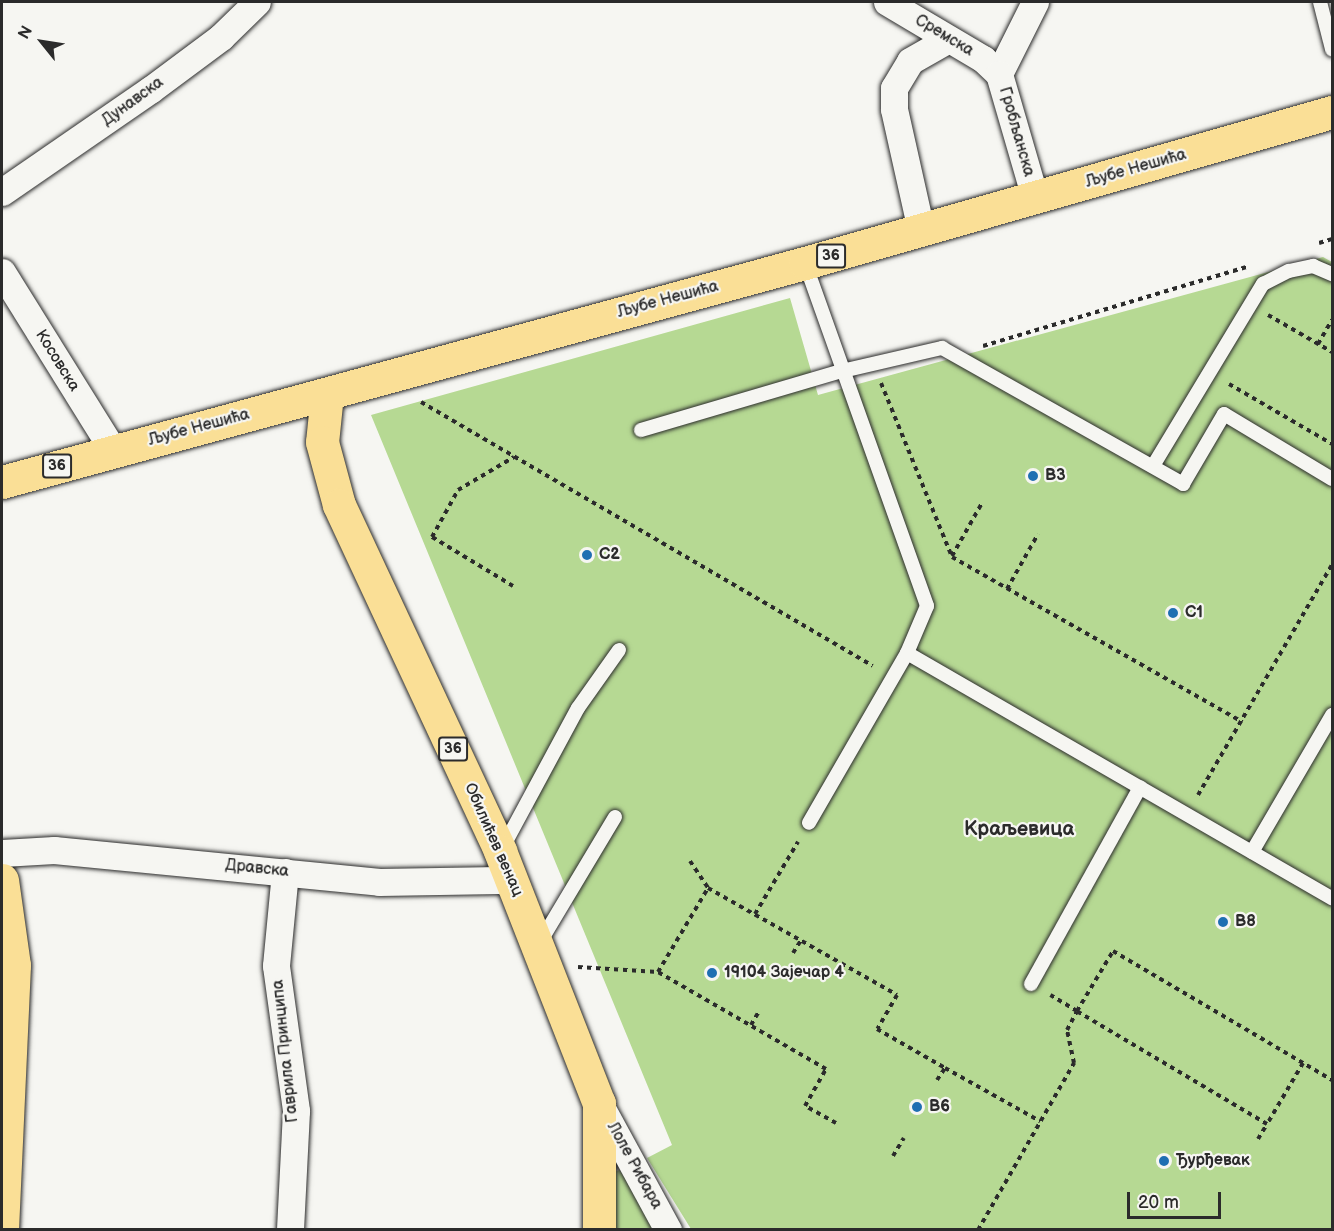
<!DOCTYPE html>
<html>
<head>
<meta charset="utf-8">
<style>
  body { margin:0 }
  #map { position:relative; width:1334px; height:1231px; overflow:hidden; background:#f6f6f2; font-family:"Balsamiq Sans",sans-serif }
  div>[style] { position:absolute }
  .green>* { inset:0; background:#b6d993 }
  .path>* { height:4px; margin-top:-2px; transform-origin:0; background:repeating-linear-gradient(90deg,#2b2b2b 0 4.5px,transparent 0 9px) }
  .roads { filter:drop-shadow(0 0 2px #2b2b2b) drop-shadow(0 0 2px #2b2b2b) }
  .lane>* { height:14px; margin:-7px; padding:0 7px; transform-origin:7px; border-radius:7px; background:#f6f6f2 }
  .street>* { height:27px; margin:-13.5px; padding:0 13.5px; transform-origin:13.5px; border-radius:13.5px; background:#f6f6f2 }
  .primary>* { height:33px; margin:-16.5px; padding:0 16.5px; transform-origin:16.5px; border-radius:16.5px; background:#fadf96 }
  .dots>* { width:16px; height:16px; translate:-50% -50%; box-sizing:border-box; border:3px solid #f6f6f2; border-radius:50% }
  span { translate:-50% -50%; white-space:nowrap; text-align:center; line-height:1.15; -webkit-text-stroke:4.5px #f6f6f2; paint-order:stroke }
  .shield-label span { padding:2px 4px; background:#f6f6f2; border:2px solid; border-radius:4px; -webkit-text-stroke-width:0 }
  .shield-label { font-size:15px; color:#2b2b2b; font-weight:700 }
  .street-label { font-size:16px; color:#2b2b2b }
  .poi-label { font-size:16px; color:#2b2b2b; font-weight:700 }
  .left { translate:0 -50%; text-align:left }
  .quarter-label { font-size:20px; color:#2b2b2b; font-weight:700 }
  .frame { position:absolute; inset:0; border:3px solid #2b2b2b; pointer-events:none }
  .north { position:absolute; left:12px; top:12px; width:60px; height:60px; -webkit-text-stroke:4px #f6f6f2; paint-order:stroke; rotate:300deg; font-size:16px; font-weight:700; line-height:24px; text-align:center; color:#2b2b2b }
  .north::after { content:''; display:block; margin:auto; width:21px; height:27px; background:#2b2b2b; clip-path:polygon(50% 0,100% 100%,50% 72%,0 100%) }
  .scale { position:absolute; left:1127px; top:1192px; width:94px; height:27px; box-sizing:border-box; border:3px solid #2b2b2b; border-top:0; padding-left:8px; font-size:18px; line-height:21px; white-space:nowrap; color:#2b2b2b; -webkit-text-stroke:4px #f6f6f2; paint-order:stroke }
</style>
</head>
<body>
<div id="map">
  <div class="green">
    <i style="clip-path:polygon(1323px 257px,1332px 262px,1332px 1229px,691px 1229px,647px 1158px,672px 1145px,371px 415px,790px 298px,818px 395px)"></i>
    <i style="clip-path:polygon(620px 1170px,657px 1229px,610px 1229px,611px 1173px)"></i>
  </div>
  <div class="path">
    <i style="left:1319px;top:243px;width:14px;rotate:-17deg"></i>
    <i style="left:1268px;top:315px;width:74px;rotate:30deg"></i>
    <i style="left:1318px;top:344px;width:28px;rotate:-60deg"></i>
    <i style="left:983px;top:346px;width:275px;rotate:-16.7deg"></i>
    <i style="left:881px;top:383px;width:188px;rotate:67.8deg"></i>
    <i style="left:952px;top:557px;width:334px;rotate:29.6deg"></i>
    <i style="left:1229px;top:384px;width:119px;rotate:30.2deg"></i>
    <i style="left:421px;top:402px;width:523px;rotate:30.29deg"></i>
    <i style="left:952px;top:556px;width:61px;rotate:-60.5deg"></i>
    <i style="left:513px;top:586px;width:95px;rotate:-148.8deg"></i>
    <i style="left:432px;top:537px;width:54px;rotate:-61deg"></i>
    <i style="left:458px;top:490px;width:65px;rotate:-30.5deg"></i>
    <i style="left:1007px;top:589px;width:63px;rotate:-60.6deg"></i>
    <i style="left:1198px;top:795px;width:266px;rotate:-59.8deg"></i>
    <i style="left:690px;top:861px;width:32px;rotate:56deg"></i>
    <i style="left:755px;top:914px;width:84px;rotate:-59.2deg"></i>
    <i style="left:793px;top:953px;width:15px;rotate:-58deg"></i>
    <i style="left:578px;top:967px;width:80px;rotate:3.6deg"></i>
    <i style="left:751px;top:1025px;width:14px;rotate:-60deg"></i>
    <i style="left:1303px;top:1063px;width:71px;rotate:120.5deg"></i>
    <i style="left:1267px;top:1124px;width:221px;rotate:-149.3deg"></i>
    <i style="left:1077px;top:1011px;width:70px;rotate:-59deg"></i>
    <i style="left:1113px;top:951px;width:254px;rotate:30.5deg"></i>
    <i style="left:937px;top:1080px;width:14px;rotate:-56deg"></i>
    <i style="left:945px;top:1068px;width:109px;rotate:29.2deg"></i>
    <i style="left:836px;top:1123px;width:35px;rotate:-151deg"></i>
    <i style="left:805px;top:1106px;width:43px;rotate:-60.4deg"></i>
    <i style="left:826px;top:1069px;width:194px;rotate:-150deg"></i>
    <i style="left:658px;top:972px;width:98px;rotate:-59.2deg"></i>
    <i style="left:708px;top:888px;width:217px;rotate:29.5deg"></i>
    <i style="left:897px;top:995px;width:39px;rotate:120deg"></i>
    <i style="left:877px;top:1029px;width:78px;rotate:29.8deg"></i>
    <i style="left:1258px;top:1139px;width:17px;rotate:-59deg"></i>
    <i style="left:893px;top:1156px;width:21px;rotate:-59deg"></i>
    <i style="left:978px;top:1230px;width:193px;rotate:-60.1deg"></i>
    <i style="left:1074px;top:1063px;width:34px;rotate:-102deg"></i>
    <i style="left:1067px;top:1030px;width:21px;rotate:-62deg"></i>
    <i style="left:1077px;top:1011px;width:31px;rotate:-149deg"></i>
  </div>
  <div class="roads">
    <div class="lane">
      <i style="left:1320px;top:2px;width:49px;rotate:75.7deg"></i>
      <i style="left:805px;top:263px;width:364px;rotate:70.4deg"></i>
      <i style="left:927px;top:606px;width:51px;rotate:113.1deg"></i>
      <i style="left:907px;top:653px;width:196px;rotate:120deg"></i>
      <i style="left:641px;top:430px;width:209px;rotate:-16.4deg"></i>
      <i style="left:842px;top:371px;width:103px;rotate:-13deg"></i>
      <i style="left:942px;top:348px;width:277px;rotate:29.4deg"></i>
      <i style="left:1183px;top:484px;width:81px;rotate:-59.6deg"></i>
      <i style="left:1224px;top:414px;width:126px;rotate:31deg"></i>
      <i style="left:1153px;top:466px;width:213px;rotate:-58.9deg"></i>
      <i style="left:1263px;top:284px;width:29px;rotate:-27deg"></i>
      <i style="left:1289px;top:271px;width:25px;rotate:-12deg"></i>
      <i style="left:1313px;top:266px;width:21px;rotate:23deg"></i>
      <i style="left:907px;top:653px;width:491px;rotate:30deg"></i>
      <i style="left:502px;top:849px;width:160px;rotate:-61.7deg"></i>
      <i style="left:578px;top:708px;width:71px;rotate:-54.7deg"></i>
      <i style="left:1252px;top:852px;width:159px;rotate:-59.7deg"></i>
      <i style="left:539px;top:944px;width:148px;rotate:-59.1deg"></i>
      <i style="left:1031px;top:984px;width:225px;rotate:-61deg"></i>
    </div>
    <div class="street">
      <i style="left:887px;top:2px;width:112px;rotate:30.7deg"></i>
      <i style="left:983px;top:59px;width:22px;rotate:43deg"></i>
      <i style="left:1035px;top:2px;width:80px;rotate:116.6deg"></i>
      <i style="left:999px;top:74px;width:129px;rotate:73.8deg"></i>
      <i style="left:2px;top:192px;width:180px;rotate:-34.6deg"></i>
      <i style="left:150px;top:90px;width:89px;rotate:-36.7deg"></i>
      <i style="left:221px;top:37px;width:50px;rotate:-44.2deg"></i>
      <i style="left:921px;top:230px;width:124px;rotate:-102.6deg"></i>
      <i style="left:894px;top:109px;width:21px;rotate:-90deg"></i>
      <i style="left:894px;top:88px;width:31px;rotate:-59deg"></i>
      <i style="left:910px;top:61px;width:43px;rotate:-29.6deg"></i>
      <i style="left:2px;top:272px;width:210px;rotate:58.1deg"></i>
      <i style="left:2px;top:853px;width:52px;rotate:-3.3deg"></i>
      <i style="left:54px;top:850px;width:327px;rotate:5.6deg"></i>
      <i style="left:379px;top:882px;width:133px;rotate:-0.9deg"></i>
      <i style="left:285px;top:872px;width:94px;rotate:95.5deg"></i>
      <i style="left:276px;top:966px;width:146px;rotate:82.1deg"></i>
      <i style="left:296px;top:1111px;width:119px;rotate:92.9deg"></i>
      <i style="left:599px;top:1103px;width:145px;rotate:61.5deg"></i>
    </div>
    <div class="primary">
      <i style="left:327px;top:394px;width:48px;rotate:95.9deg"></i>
      <i style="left:322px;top:442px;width:65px;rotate:74.9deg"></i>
      <i style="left:339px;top:505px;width:382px;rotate:65deg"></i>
      <i style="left:500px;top:851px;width:271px;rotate:68.6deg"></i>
      <i style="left:599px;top:1103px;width:127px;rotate:90deg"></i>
      <i style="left:2px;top:482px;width:832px;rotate:-15.26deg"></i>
      <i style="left:805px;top:263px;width:548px;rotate:-15.99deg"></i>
      <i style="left:2px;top:880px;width:86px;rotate:82deg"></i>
      <i style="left:14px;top:965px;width:265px;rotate:92.6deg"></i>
    </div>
  </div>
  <div class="dots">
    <i style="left:1033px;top:476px;background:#1f6fb2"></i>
    <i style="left:587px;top:555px;background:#1f6fb2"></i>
    <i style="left:1173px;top:613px;background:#1f6fb2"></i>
    <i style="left:1223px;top:922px;background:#1f6fb2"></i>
    <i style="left:712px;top:973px;background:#1f6fb2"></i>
    <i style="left:917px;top:1107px;background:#1f6fb2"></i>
    <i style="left:1164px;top:1161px;background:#1f6fb2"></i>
  </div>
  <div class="shield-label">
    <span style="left:831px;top:256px">36</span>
    <span style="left:57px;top:466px">36</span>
    <span style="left:453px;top:749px">36</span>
  </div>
  <div class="street-label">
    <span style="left:944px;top:36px;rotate:31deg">Сремска</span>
    <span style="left:133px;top:102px;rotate:-36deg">Дунавска</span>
    <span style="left:1016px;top:132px;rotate:74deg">Гробљанска</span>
    <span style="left:1136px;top:169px;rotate:-16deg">Љубе Нешића</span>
    <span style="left:668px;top:300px;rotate:-15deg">Љубе Нешића</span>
    <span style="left:57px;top:361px;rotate:58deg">Косовска</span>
    <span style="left:199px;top:428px;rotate:-15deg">Љубе Нешића</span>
    <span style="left:493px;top:840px;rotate:66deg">Обилићев венац</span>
    <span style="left:257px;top:869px;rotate:6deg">Дравска</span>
    <span style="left:286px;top:1051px;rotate:-96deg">Гаврила Принципа</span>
    <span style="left:634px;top:1166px;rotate:61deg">Лоле Рибара</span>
  </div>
  <div class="poi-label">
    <span class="left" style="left:1045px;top:476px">B3</span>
    <span class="left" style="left:599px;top:555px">C2</span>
    <span class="left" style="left:1185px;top:613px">C1</span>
    <span class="left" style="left:1235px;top:922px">B8</span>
    <span class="left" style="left:724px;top:973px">19104 Зајечар 4</span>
    <span class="left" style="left:929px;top:1107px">B6</span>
    <span class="left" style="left:1176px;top:1161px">Ђурђевак</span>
  </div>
  <div class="quarter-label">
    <span style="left:1019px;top:829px">Краљевица</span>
  </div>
  <div class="frame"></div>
  <div class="north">N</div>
  <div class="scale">20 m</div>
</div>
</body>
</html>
